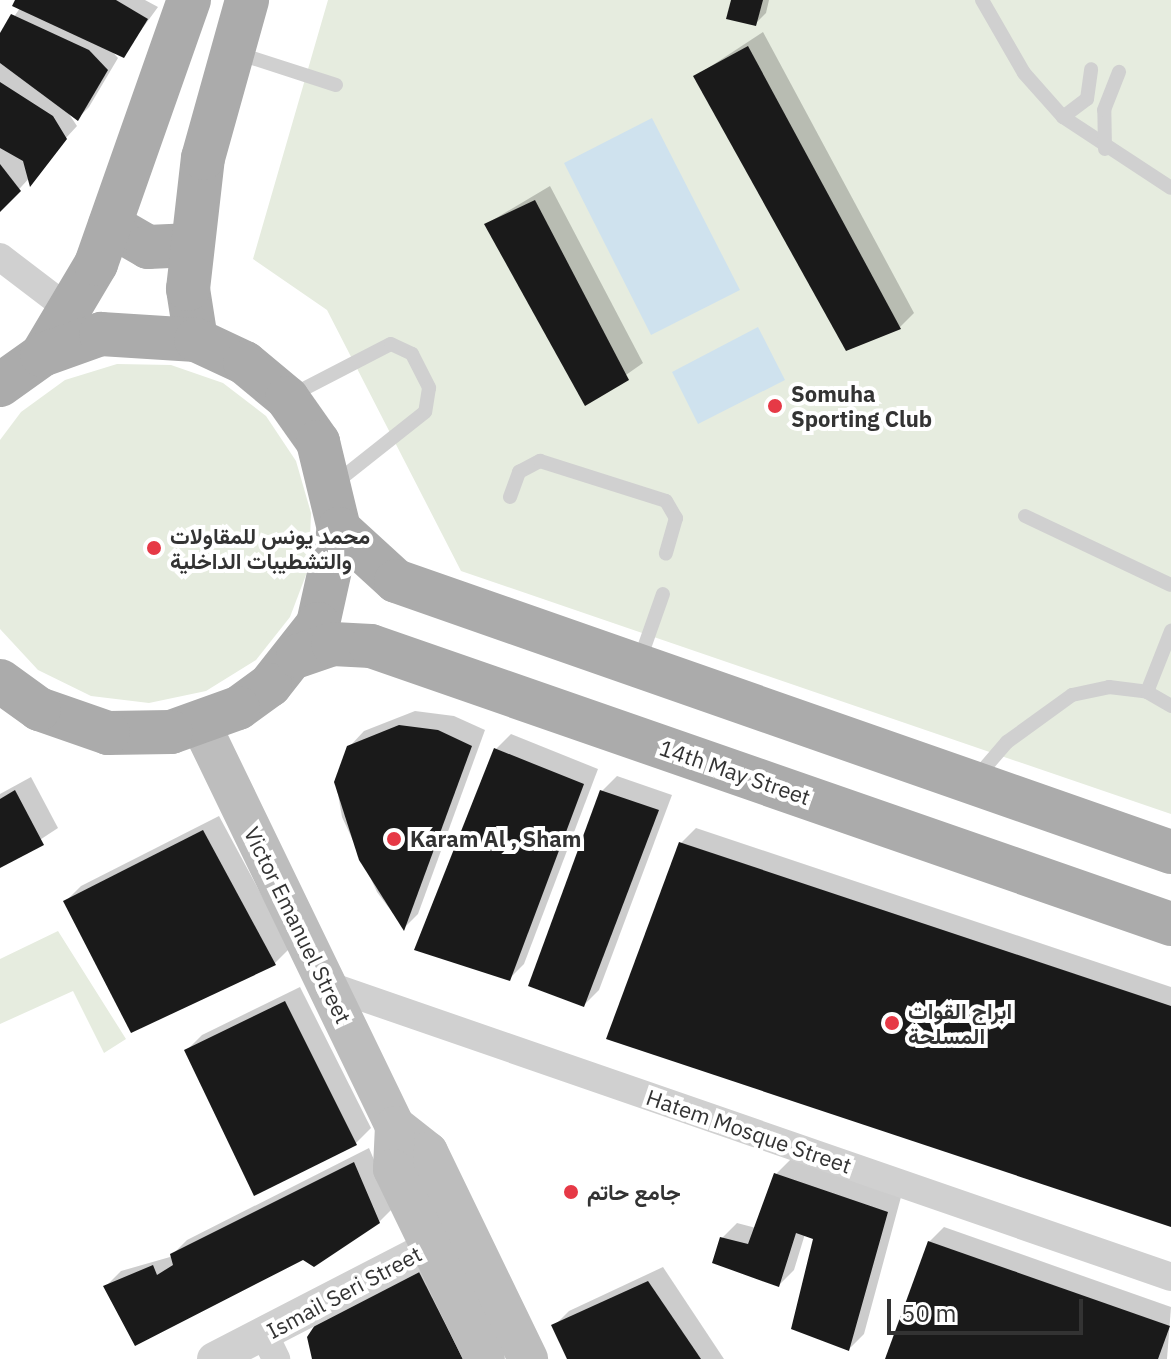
<!DOCTYPE html>
<html>
<head>
<meta charset="utf-8">
<style>
  body { margin:0 }
  #map { position:relative; width:1171px; height:1359px; overflow:hidden; background:#fff; font-family:"IBM Plex Sans",Vazirmatn,sans-serif }
  div>[style] { position:absolute }
  .green>* { inset:0; background:#e6ecdf }
  .water>* { inset:0; background:#cfe2ee }
  .shadow>* { inset:0; background:#0003 }
  .building>* { inset:0; background:#1a1a1a }
  .service>* { height:14px; margin:-7px; padding:0 7px; transform-origin:7px; border-radius:7px; background:#d0d0d0 }
  .minor>* { height:28px; margin:-14px; padding:0 14px; transform-origin:14px; border-radius:14px; background:#d0d0d0 }
  .tertiary>* { height:34px; margin:-17px; padding:0 17px; transform-origin:17px; border-radius:17px; background:#d0d0d0 }
  .secondary>* { height:40px; margin:-20px; padding:0 20px; transform-origin:20px; border-radius:20px; background:#bdbdbd }
  .primary>* { height:44px; margin:-22px; padding:0 22px; transform-origin:22px; border-radius:22px; background:#ababab }
  .dots>* { width:22px; height:22px; translate:-50% -50%; box-sizing:border-box; border:4px solid #fff; border-radius:50% }
  span { translate:-50% -50%; white-space:nowrap; text-align:center; line-height:1.15; -webkit-text-stroke:8px #fff; paint-order:stroke }
  .poi-label { font-size:22px; color:#333; font-weight:700 }
  .left { translate:0 -50%; text-align:left }
  .street-label { font-size:22px; color:#333 }
  .scale { position:absolute; left:887px; top:1299px; width:196px; height:36px; box-sizing:border-box; border:4px solid #333; border-top:0; padding-left:10px; font-size:24px; line-height:28px; white-space:nowrap; color:#333; -webkit-text-stroke:6px #fff; paint-order:stroke }
</style>
</head>
<body>
<div id="map">
  <div class="green">
    <i style="clip-path:polygon(328px 0,1171px 0,1171px 814px,461px 571px,327px 310px,253px 259px)"></i>
    <i style="clip-path:polygon(117px 364px,171px 365px,223px 383px,266px 416px,296px 461px,311px 513px,309px 567px,290px 617px,256px 660px,206px 691px,149px 703px,91px 696px,38px 670px,0 629px,0 440px,21px 412px,65px 380px)"></i>
    <i style="clip-path:polygon(58px 931px,126px 1039px,104px 1053px,73px 991px,0 1024px,0 959px)"></i>
  </div>
  <div class="water">
    <i style="clip-path:polygon(652px 118px,740px 290px,651px 335px,564px 163px)"></i>
    <i style="clip-path:polygon(758px 327px,785px 380px,698px 424px,672px 372px)"></i>
  </div>
  <div class="shadow">
    <i style="clip-path:polygon(17px 0,145px 0,158px 7px,123px 55px,110px 49px,118px 58px,89px 107px,78px 118px,67px 111px,77px 126px,0 210px,0 37px,20px 8px)"></i>
    <i style="clip-path:polygon(734px 0,769px 0,766px 13px,755px 24px)"></i>
    <i style="clip-path:polygon(763px 32px,914px 313px,900px 327px,696px 76px)"></i>
    <i style="clip-path:polygon(550px 186px,643px 363px,586px 403px,486px 224px)"></i>
    <i style="clip-path:polygon(415px 711px,454px 716px,485px 730px,418px 914px,404px 928px,377px 892px,342px 817px,336px 783px,349px 747px,364px 731px)"></i>
    <i style="clip-path:polygon(511px 734px,598px 769px,524px 964px,509px 979px,496px 749px)"></i>
    <i style="clip-path:polygon(617px 776px,672px 795px,599px 990px,584px 1005px,602px 791px)"></i>
    <i style="clip-path:polygon(31px 777px,58px 828px,0 866px,0 794px)"></i>
    <i style="clip-path:polygon(219px 816px,290px 948px,275px 963px,132px 1030px,66px 901px,81px 886px)"></i>
    <i style="clip-path:polygon(696px 828px,1171px 987px,1171px 1225px,681px 843px)"></i>
    <i style="clip-path:polygon(300px 987px,371px 1128px,356px 1143px,187px 1050px,202px 1035px)"></i>
    <i style="clip-path:polygon(369px 1148px,394px 1207px,379px 1222px,303px 1258px,106px 1286px,121px 1271px,170px 1257px,187px 1240px)"></i>
    <i style="clip-path:polygon(791px 1159px,901px 1197px,864px 1334px,849px 1349px,816px 1238px,805px 1234px,794px 1270px,779px 1285px,722px 1238px,737px 1223px,756px 1228px,776px 1174px)"></i>
    <i style="clip-path:polygon(944px 1227px,1171px 1307px,1167px 1359px,887px 1359px,929px 1242px)"></i>
    <i style="clip-path:polygon(433px 1254px,464px 1359px,319px 1359px)"></i>
    <i style="clip-path:polygon(663px 1267px,724px 1359px,569px 1359px,554px 1326px,569px 1311px)"></i>
  </div>
  <div class="building">
    <i style="clip-path:polygon(15px 0,116px 0,148px 19px,124px 58px,12px 6px)"></i>
    <i style="clip-path:polygon(731px 0,763px 0,756px 26px,726px 19px)"></i>
    <i style="clip-path:polygon(11px 14px,89px 50px,108px 70px,78px 121px,0 63px,0 33px)"></i>
    <i style="clip-path:polygon(748px 46px,901px 329px,846px 351px,693px 76px)"></i>
    <i style="clip-path:polygon(0 82px,53px 116px,67px 139px,30px 187px,23px 161px,0 148px)"></i>
    <i style="clip-path:polygon(0 164px,21px 191px,0 212px)"></i>
    <i style="clip-path:polygon(535px 200px,629px 380px,585px 406px,484px 224px)"></i>
    <i style="clip-path:polygon(399px 725px,438px 730px,472px 746px,404px 931px,359px 860px,334px 782px,347px 746px)"></i>
    <i style="clip-path:polygon(494px 748px,584px 784px,510px 981px,414px 950px)"></i>
    <i style="clip-path:polygon(15px 790px,44px 845px,0 868px,0 799px)"></i>
    <i style="clip-path:polygon(600px 790px,659px 810px,584px 1007px,528px 986px)"></i>
    <i style="clip-path:polygon(203px 830px,276px 965px,131px 1033px,63px 901px)"></i>
    <i style="clip-path:polygon(679px 842px,1171px 1006px,1171px 1227px,606px 1039px)"></i>
    <i style="clip-path:polygon(285px 1001px,357px 1145px,254px 1196px,184px 1050px)"></i>
    <i style="clip-path:polygon(354px 1162px,380px 1223px,314px 1267px,303px 1260px,135px 1346px,103px 1286px,153px 1265px,157px 1275px,173px 1265px,170px 1254px)"></i>
    <i style="clip-path:polygon(774px 1173px,888px 1212px,849px 1351px,791px 1329px,813px 1239px,796px 1233px,779px 1287px,712px 1263px,720px 1237px,748px 1244px)"></i>
    <i style="clip-path:polygon(928px 1241px,1170px 1326px,1158px 1359px,885px 1359px)"></i>
    <i style="clip-path:polygon(417px 1268px,463px 1359px,312px 1359px,307px 1337px,321px 1316px)"></i>
    <i style="clip-path:polygon(648px 1281px,701px 1359px,567px 1359px,551px 1325px)"></i>
  </div>
  <div class="service">
    <i style="left:982px;top:0;width:84px;rotate:60.1deg"></i>
    <i style="left:1024px;top:73px;width:59px;rotate:48.4deg"></i>
    <i style="left:1063px;top:117px;width:129px;rotate:33.3deg"></i>
    <i style="left:237px;top:53px;width:104px;rotate:17.9deg"></i>
    <i style="left:1063px;top:117px;width:30px;rotate:-37deg"></i>
    <i style="left:1087px;top:99px;width:30px;rotate:-82deg"></i>
    <i style="left:1105px;top:149px;width:39px;rotate:-91deg"></i>
    <i style="left:1104px;top:110px;width:41px;rotate:-68.5deg"></i>
    <i style="left:292px;top:395px;width:111px;rotate:-27.3deg"></i>
    <i style="left:391px;top:344px;width:23px;rotate:25deg"></i>
    <i style="left:412px;top:354px;width:38px;rotate:63deg"></i>
    <i style="left:429px;top:388px;width:24px;rotate:99deg"></i>
    <i style="left:425px;top:412px;width:116px;rotate:141.6deg"></i>
    <i style="left:510px;top:497px;width:27px;rotate:-70deg"></i>
    <i style="left:519px;top:472px;width:24px;rotate:-28deg"></i>
    <i style="left:540px;top:461px;width:132px;rotate:17.6deg"></i>
    <i style="left:666px;top:501px;width:20px;rotate:60deg"></i>
    <i style="left:676px;top:518px;width:37px;rotate:106deg"></i>
    <i style="left:1025px;top:516px;width:161px;rotate:25.3deg"></i>
    <i style="left:639px;top:662px;width:72px;rotate:-70.6deg"></i>
    <i style="left:1147px;top:692px;width:66px;rotate:-68.5deg"></i>
    <i style="left:976px;top:778px;width:48px;rotate:-49.3deg"></i>
    <i style="left:1007px;top:742px;width:80px;rotate:-35.9deg"></i>
    <i style="left:1072px;top:695px;width:38px;rotate:-12deg"></i>
    <i style="left:1109px;top:687px;width:38px;rotate:7deg"></i>
    <i style="left:1147px;top:692px;width:28px;rotate:30deg"></i>
  </div>
  <div class="minor">
    <i style="left:0;top:257px;width:89px;rotate:37.3deg"></i>
    <i style="left:327px;top:985px;width:893px;rotate:19.08deg"></i>
    <i style="left:264px;top:1334px;width:28px;rotate:64deg"></i>
  </div>
  <div class="tertiary">
    <i style="left:214px;top:1359px;width:244px;rotate:-27.3deg"></i>
  </div>
  <div class="secondary">
    <i style="left:201px;top:725px;width:445px;rotate:64.2deg"></i>
    <i style="left:395px;top:1126px;width:42px;rotate:38.2deg"></i>
    <i style="left:428px;top:1152px;width:230px;rotate:64.2deg"></i>
    <i style="left:395px;top:1126px;width:43px;rotate:92.7deg"></i>
    <i style="left:393px;top:1169px;width:211px;rotate:64.2deg"></i>
  </div>
  <div class="primary">
    <i style="left:110px;top:225px;width:44px;rotate:30.1deg"></i>
    <i style="left:148px;top:247px;width:44px;rotate:-2.6deg"></i>
    <i style="left:196px;top:340px;width:52px;rotate:-98.9deg"></i>
    <i style="left:188px;top:289px;width:132px;rotate:-83.5deg"></i>
    <i style="left:203px;top:158px;width:164px;rotate:-74.4deg"></i>
    <i style="left:42px;top:355px;width:106px;rotate:-59.3deg"></i>
    <i style="left:96px;top:264px;width:280px;rotate:-70.6deg"></i>
    <i style="left:0;top:385px;width:52px;rotate:-35.5deg"></i>
    <i style="left:42px;top:355px;width:63px;rotate:-19.6deg"></i>
    <i style="left:101px;top:334px;width:95px;rotate:3.6deg"></i>
    <i style="left:196px;top:340px;width:54px;rotate:25.1deg"></i>
    <i style="left:245px;top:363px;width:55px;rotate:39.8deg"></i>
    <i style="left:287px;top:398px;width:54px;rotate:54.8deg"></i>
    <i style="left:318px;top:442px;width:89px;rotate:76.4deg"></i>
    <i style="left:339px;top:529px;width:97px;rotate:102.5deg"></i>
    <i style="left:318px;top:624px;width:78px;rotate:128.2deg"></i>
    <i style="left:270px;top:685px;width:39px;rotate:144deg"></i>
    <i style="left:238px;top:708px;width:71px;rotate:160.3deg"></i>
    <i style="left:171px;top:732px;width:63px;rotate:179.1deg"></i>
    <i style="left:108px;top:733px;width:73px;rotate:-160.8deg"></i>
    <i style="left:39px;top:709px;width:48px;rotate:-144.3deg"></i>
    <i style="left:339px;top:529px;width:77px;rotate:42.4deg"></i>
    <i style="left:396px;top:581px;width:821px;rotate:19.27deg"></i>
    <i style="left:298px;top:656px;width:37px;rotate:-19deg"></i>
    <i style="left:333px;top:644px;width:38px;rotate:3deg"></i>
    <i style="left:371px;top:646px;width:847px;rotate:19.16deg"></i>
  </div>
  <div class="dots">
    <i style="left:775px;top:406px;background:#e63946"></i>
    <i style="left:154px;top:548px;background:#e63946"></i>
    <i style="left:394px;top:839px;background:#e63946"></i>
    <i style="left:892px;top:1023px;background:#e63946"></i>
    <i style="left:571px;top:1192px;background:#e63946"></i>
  </div>
  <div class="poi-label">
    <span class="left" style="left:791px;top:406px">Somuha<br>Sporting Club</span>
    <span class="left" style="left:170px;top:548px">محمد يونس للمقاولات<br>والتشطيبات الداخلية</span>
    <span class="left" style="left:410px;top:839px">Karam Al , Sham</span>
    <span class="left" style="left:908px;top:1023px">ابراج القوات<br>المسلحة</span>
    <span class="left" style="left:587px;top:1192px">جامع حاتم</span>
  </div>
  <div class="street-label">
    <span style="left:735px;top:772px;rotate:19deg">14th May Street</span>
    <span style="left:298px;top:925px;rotate:64deg">Victor Emanuel Street</span>
    <span style="left:749px;top:1131px;rotate:19deg">Hatem Mosque Street</span>
    <span style="left:344px;top:1292px;rotate:-28deg">Ismail Seri Street</span>
  </div>
  <div class="scale">50 m</div>
</div>
</body>
</html>
